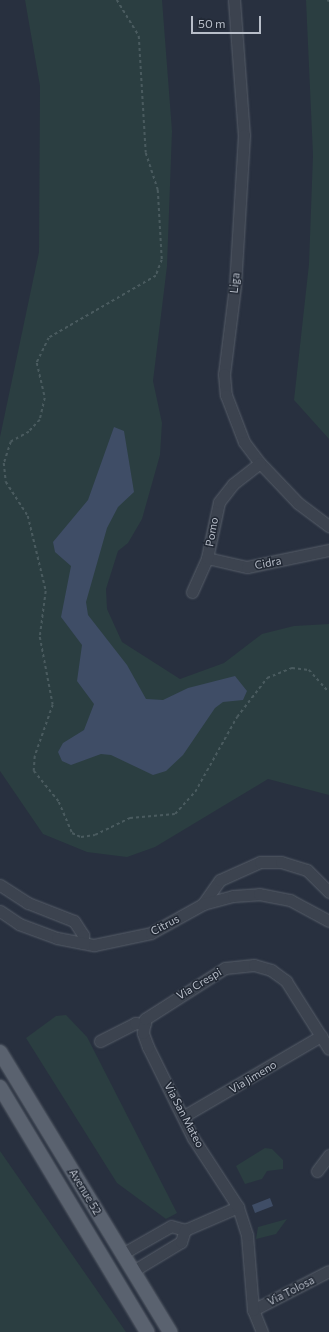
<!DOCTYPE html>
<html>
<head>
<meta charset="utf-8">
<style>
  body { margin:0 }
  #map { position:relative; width:329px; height:1332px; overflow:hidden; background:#28303f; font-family:Commissioner,sans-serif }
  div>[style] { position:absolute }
  .green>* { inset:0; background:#2b3e41 }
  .water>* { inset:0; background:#3f4d66 }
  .path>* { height:1.5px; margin-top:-0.75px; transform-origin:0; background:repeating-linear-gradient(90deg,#4a5b5f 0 3px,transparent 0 6px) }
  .roads { filter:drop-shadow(0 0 1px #575e69) drop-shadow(0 0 1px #575e69) }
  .minor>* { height:11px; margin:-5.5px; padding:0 5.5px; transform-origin:5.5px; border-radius:5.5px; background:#3c434f }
  .major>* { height:14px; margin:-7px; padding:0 7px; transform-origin:7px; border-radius:7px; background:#5a626f }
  span { translate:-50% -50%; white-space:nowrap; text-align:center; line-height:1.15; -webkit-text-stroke:3px #212834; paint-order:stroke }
  .street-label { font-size:11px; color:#b8bec9 }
  .scale { position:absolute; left:191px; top:16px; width:70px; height:18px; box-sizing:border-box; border:2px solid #b8bec9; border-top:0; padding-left:5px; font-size:12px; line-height:14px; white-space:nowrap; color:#b8bec9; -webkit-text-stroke:3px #212834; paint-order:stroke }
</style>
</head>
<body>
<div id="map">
  <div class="green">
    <i style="clip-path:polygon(25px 0,162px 0,172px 131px,167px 266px,153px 381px,162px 423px,160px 455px,142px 519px,128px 543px,118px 551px,106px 589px,107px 609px,122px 642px,180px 679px,224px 663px,262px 634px,294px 626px,329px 624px,329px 795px,268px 779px,155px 847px,127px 857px,87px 852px,43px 834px,0 771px,0 437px,39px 252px,40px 86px)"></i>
    <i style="clip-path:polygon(306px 0,329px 0,329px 439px,294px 400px,309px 264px,313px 155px)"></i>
    <i style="clip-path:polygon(66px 1015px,87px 1037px,177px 1213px,166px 1219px,117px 1183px,26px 1038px,56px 1016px)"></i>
    <i style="clip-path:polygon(265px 1148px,272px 1149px,283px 1160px,283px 1169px,267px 1171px,262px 1179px,245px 1184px,236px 1166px)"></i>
    <i style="clip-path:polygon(0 1151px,126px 1332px,0 1332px)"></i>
    <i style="clip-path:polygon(287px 1219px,276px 1234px,256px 1239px,258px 1227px)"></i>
  </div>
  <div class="water">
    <i style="clip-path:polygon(114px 427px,124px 431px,134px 492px,118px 507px,107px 528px,86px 602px,88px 615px,127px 665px,146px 699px,163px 700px,188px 688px,235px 676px,247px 691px,243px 700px,223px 702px,215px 708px,183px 755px,166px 771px,153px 775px,111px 755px,101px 754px,71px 765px,62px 761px,58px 752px,63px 743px,84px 730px,94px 704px,77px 681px,82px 645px,61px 617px,71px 566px,55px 552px,53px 542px,88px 500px)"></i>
    <i style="clip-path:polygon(270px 1198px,273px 1206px,255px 1213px,252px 1205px)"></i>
  </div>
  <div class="path">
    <i style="left:117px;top:0;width:42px;rotate:58.6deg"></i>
    <i style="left:139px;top:36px;width:117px;rotate:86.6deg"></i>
    <i style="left:146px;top:153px;width:39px;rotate:72deg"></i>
    <i style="left:158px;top:190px;width:70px;rotate:86.7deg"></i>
    <i style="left:162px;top:260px;width:17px;rotate:111deg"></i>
    <i style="left:156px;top:276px;width:124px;rotate:149.9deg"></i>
    <i style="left:49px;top:338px;width:28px;rotate:116deg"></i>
    <i style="left:37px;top:363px;width:36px;rotate:77deg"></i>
    <i style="left:45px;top:398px;width:23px;rotate:103deg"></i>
    <i style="left:40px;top:420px;width:16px;rotate:133deg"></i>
    <i style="left:29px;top:432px;width:21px;rotate:151deg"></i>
    <i style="left:11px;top:442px;width:22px;rotate:108deg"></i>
    <i style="left:4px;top:463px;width:19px;rotate:84deg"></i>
    <i style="left:6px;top:482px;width:40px;rotate:57.1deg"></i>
    <i style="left:28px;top:516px;width:77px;rotate:76.5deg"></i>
    <i style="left:46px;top:591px;width:46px;rotate:97.4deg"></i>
    <i style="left:40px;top:637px;width:69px;rotate:79.2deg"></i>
    <i style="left:53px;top:705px;width:54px;rotate:109.4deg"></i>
    <i style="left:35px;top:756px;width:15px;rotate:94deg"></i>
    <i style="left:34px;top:771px;width:40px;rotate:51deg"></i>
    <i style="left:59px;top:802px;width:34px;rotate:67deg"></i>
    <i style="left:72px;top:833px;width:10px;rotate:24deg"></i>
    <i style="left:81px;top:837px;width:14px;rotate:-8deg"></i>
    <i style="left:95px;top:835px;width:39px;rotate:-26deg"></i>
    <i style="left:130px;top:818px;width:45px;rotate:-5.1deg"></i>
    <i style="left:175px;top:814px;width:30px;rotate:-48deg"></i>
    <i style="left:195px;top:792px;width:86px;rotate:-60.8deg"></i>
    <i style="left:237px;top:717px;width:49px;rotate:-52.4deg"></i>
    <i style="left:267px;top:678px;width:27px;rotate:-22deg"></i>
    <i style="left:292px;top:668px;width:17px;rotate:7deg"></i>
    <i style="left:309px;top:670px;width:30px;rotate:48deg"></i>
    <i style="left:328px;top:0;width:2px;rotate:63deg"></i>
  </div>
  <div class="roads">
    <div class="minor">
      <i style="left:234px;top:0;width:135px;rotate:85.8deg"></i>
      <i style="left:244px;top:135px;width:151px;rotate:93.4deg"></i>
      <i style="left:235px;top:286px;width:89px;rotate:97.1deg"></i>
      <i style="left:224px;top:374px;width:21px;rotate:85deg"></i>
      <i style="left:226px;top:395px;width:50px;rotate:69deg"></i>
      <i style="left:244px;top:442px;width:26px;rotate:53deg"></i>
      <i style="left:260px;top:463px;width:55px;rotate:46.5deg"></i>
      <i style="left:298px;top:503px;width:39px;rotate:37deg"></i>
      <i style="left:207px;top:558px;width:41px;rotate:12.7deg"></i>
      <i style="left:247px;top:567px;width:84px;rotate:-11.7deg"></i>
      <i style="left:192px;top:592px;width:37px;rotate:-66deg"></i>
      <i style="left:207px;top:558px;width:57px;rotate:-77.9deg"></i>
      <i style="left:219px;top:502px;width:23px;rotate:-52deg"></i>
      <i style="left:233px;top:484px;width:34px;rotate:-38deg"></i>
      <i style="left:0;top:885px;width:33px;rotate:33deg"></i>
      <i style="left:28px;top:903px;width:49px;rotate:21.4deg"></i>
      <i style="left:74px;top:921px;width:17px;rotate:57deg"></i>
      <i style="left:83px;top:935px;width:8px;rotate:90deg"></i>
      <i style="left:203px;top:904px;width:29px;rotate:-55deg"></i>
      <i style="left:220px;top:880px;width:44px;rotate:-24.2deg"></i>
      <i style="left:260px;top:862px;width:21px"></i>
      <i style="left:281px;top:862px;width:27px;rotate:17deg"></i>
      <i style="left:307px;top:870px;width:31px;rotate:45deg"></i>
      <i style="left:0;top:911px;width:23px;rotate:34deg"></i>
      <i style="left:19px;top:924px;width:40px;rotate:20.2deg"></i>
      <i style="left:57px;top:938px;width:38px;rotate:11deg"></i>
      <i style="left:94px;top:945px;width:58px;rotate:-11.9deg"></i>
      <i style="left:151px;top:933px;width:60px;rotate:-29.1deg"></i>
      <i style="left:203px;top:904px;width:31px;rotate:-15deg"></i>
      <i style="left:233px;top:896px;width:26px;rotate:-4deg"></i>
      <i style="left:259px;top:894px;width:32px;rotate:11deg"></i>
      <i style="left:290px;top:900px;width:44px;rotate:28.3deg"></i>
      <i style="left:100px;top:1041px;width:39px;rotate:-27deg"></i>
      <i style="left:135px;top:1023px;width:10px;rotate:6deg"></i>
      <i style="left:184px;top:1116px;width:159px;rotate:-30.3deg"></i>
      <i style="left:317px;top:1171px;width:20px;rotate:-53deg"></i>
      <i style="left:122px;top:1254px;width:56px;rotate:-29.7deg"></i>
      <i style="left:171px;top:1226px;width:15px;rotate:16deg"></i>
      <i style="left:185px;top:1230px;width:58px;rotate:-23.5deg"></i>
      <i style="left:133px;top:1271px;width:56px;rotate:-31.1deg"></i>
      <i style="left:181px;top:1242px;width:13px;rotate:-72deg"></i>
      <i style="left:253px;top:1310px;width:85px;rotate:-27.2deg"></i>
      <i style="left:262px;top:1332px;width:24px;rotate:-112deg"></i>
      <i style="left:253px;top:1310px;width:75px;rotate:-94.6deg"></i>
      <i style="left:247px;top:1235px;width:29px;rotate:-108deg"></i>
      <i style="left:238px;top:1207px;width:82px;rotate:-123.1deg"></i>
      <i style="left:193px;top:1138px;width:102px;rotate:-116.3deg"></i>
      <i style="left:148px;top:1047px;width:15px;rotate:-110deg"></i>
      <i style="left:143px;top:1033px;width:14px;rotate:-82deg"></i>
      <i style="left:145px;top:1019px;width:95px;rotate:-32.5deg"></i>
      <i style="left:225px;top:968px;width:29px;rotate:-6deg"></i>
      <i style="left:254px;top:965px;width:18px;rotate:16deg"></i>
      <i style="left:271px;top:970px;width:19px;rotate:36deg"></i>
      <i style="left:286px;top:981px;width:80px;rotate:57.7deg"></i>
    </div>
    <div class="major">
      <i style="left:0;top:1052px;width:328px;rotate:58.7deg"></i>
      <i style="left:0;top:1087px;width:286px;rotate:59deg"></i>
    </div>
  </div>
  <div class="street-label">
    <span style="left:235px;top:283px;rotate:-84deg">Liga</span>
    <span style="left:212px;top:532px;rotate:-80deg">Pomo</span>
    <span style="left:268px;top:563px;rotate:-11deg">Cidra</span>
    <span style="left:165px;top:925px;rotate:-28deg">Citrus</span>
    <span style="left:199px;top:984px;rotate:-31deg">Via Crespi</span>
    <span style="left:253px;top:1077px;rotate:-31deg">Via Jimeno</span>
    <span style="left:184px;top:1115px;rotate:62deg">Via San Mateo</span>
    <span style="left:85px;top:1192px;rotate:59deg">Avenue 52</span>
    <span style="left:291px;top:1291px;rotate:-27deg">Via Tolosa</span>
  </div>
  <div class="scale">50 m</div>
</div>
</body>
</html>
